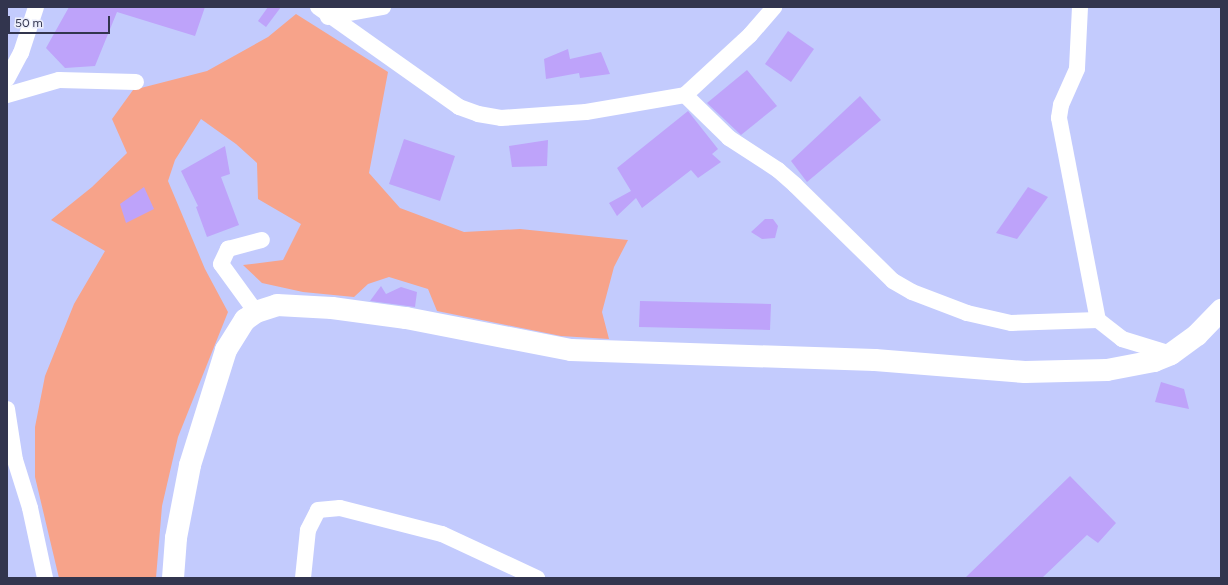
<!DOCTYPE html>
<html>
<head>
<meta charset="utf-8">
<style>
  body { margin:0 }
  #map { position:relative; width:1228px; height:585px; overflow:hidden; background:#c3cbfd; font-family:Figtree,sans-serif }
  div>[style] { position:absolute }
  .green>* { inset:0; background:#f7a38a }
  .building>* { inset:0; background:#bea3fa }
  .street>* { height:16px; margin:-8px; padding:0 8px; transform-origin:8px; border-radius:8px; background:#fff }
  .secondary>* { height:22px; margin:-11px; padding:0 11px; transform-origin:11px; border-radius:11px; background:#fff }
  span { translate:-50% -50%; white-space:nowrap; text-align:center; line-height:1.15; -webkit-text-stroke:3px #eceefb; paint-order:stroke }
  .frame { position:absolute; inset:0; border:8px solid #32354e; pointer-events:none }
  .scale { position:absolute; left:8px; top:16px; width:102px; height:18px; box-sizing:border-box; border:2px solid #32354e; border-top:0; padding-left:5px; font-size:12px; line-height:14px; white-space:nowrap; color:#32354e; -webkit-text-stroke:3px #eceefb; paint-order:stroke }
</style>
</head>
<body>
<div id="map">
  <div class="green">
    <i style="clip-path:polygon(296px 14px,388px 72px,369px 173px,400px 208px,464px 232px,520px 229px,628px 240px,614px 267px,602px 312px,609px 339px,561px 336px,437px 311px,428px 289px,389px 277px,368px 284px,354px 297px,303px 292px,262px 283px,243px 265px,283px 260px,301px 224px,258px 199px,257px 163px,236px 144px,201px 119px,175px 160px,168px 181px,205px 269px,228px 312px,178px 437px,162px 506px,156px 578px,59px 578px,35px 477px,35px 427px,45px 376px,74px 304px,105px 251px,51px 220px,92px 187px,127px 153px,112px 119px,133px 90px,207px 71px,268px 37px)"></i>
  </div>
  <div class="building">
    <i style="clip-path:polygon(69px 7px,205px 7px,195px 36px,117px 12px,95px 66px,65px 68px,46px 48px)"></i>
    <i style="clip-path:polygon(268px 7px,281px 7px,266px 27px,258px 21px)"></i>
    <i style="clip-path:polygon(788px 31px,814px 49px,791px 82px,765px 64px)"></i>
    <i style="clip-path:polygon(568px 49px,570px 59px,601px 52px,610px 74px,580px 78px,579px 73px,546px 79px,544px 59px)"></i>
    <i style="clip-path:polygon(747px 70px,777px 106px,741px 135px,707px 103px)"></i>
    <i style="clip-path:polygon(860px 96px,881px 120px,807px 182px,791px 161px)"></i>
    <i style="clip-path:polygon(688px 111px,718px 149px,712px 154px,721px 162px,698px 178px,691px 170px,642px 208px,636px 198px,617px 216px,609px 203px,631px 191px,617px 168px)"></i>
    <i style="clip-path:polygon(404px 139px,455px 156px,440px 201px,389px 184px)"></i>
    <i style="clip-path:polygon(548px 140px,547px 166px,512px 167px,509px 146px)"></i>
    <i style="clip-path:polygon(225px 146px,230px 174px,221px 177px,239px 225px,207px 237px,196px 207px,198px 206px,181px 171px)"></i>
    <i style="clip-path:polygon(144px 187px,154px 209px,126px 223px,120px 204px)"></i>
    <i style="clip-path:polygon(1028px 187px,1048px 197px,1017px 239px,996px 233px)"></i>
    <i style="clip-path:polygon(765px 219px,773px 219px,778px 226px,775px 238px,762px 239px,751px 232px)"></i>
    <i style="clip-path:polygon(381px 286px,386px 294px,401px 287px,417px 292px,415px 307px,370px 301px)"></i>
    <i style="clip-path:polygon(640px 301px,771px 304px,770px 330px,639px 327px)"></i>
    <i style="clip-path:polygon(1161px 382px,1184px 389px,1189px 409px,1155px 402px)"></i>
    <i style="clip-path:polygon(1070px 476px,1116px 523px,1098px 543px,1087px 535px,1042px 578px,965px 578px)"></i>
  </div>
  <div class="street">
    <i style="left:318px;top:7px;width:173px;rotate:35.3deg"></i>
    <i style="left:459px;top:107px;width:20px;rotate:20deg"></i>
    <i style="left:478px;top:114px;width:23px;rotate:10deg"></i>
    <i style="left:501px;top:118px;width:85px;rotate:-4deg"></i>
    <i style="left:586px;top:112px;width:100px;rotate:-9.7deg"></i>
    <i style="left:685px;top:95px;width:62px;rotate:44.3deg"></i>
    <i style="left:729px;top:138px;width:59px;rotate:33.1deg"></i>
    <i style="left:778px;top:170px;width:23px;rotate:41deg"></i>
    <i style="left:795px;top:185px;width:137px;rotate:44.4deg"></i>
    <i style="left:893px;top:281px;width:22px;rotate:30deg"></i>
    <i style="left:912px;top:292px;width:59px;rotate:20.9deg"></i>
    <i style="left:967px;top:313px;width:45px;rotate:12.8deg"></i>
    <i style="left:1011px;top:323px;width:87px;rotate:-2deg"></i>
    <i style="left:1080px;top:7px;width:62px;rotate:92.8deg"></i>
    <i style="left:1077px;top:69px;width:39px;rotate:114deg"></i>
    <i style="left:1061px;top:105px;width:13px;rotate:99deg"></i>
    <i style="left:1059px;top:118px;width:206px;rotate:79.1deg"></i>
    <i style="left:1098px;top:320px;width:31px;rotate:38deg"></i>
    <i style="left:1122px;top:339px;width:51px;rotate:17deg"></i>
    <i style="left:328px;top:17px;width:56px;rotate:-10.3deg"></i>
    <i style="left:7px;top:79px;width:30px;rotate:-62deg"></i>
    <i style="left:21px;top:53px;width:48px;rotate:-71.9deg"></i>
    <i style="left:7px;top:95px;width:54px;rotate:-16.1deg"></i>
    <i style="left:59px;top:80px;width:77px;rotate:1.5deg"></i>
    <i style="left:685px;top:95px;width:88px;rotate:-42.7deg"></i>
    <i style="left:750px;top:35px;width:37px;rotate:-49deg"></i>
    <i style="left:256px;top:312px;width:59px;rotate:-126.1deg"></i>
    <i style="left:221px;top:264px;width:17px;rotate:-65deg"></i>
    <i style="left:228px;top:249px;width:35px;rotate:-15deg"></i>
    <i style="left:7px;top:409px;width:52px;rotate:81.1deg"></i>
    <i style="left:15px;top:460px;width:50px;rotate:72.6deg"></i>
    <i style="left:30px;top:508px;width:72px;rotate:77.9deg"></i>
    <i style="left:303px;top:578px;width:48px;rotate:-84.1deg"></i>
    <i style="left:308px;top:530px;width:22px;rotate:-63deg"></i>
    <i style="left:318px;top:510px;width:22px;rotate:-5deg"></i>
    <i style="left:340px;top:508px;width:105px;rotate:14.3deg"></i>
    <i style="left:442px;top:534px;width:105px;rotate:24.9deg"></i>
  </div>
  <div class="secondary">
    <i style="left:173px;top:578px;width:40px;rotate:-85.7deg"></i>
    <i style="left:176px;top:538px;width:74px;rotate:-79.1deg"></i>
    <i style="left:190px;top:465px;width:121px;rotate:-72.6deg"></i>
    <i style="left:226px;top:350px;width:36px;rotate:-58deg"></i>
    <i style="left:245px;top:320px;width:14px;rotate:-36deg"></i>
    <i style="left:256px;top:312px;width:22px;rotate:-18deg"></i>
    <i style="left:277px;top:305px;width:55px;rotate:3.1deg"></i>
    <i style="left:332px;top:308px;width:75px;rotate:7.7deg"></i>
    <i style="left:406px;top:318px;width:168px;rotate:11deg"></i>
    <i style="left:571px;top:350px;width:304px;rotate:1.9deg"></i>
    <i style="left:875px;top:360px;width:150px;rotate:4.6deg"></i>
    <i style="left:1025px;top:372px;width:82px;rotate:-1.4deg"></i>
    <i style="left:1107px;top:370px;width:48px;rotate:-10.8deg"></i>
    <i style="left:1154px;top:361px;width:18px;rotate:-22deg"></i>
    <i style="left:1171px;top:354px;width:32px;rotate:-36deg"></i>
    <i style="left:1197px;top:335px;width:35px;rotate:-46deg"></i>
  </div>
  <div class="frame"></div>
  <div class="scale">50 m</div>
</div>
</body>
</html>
